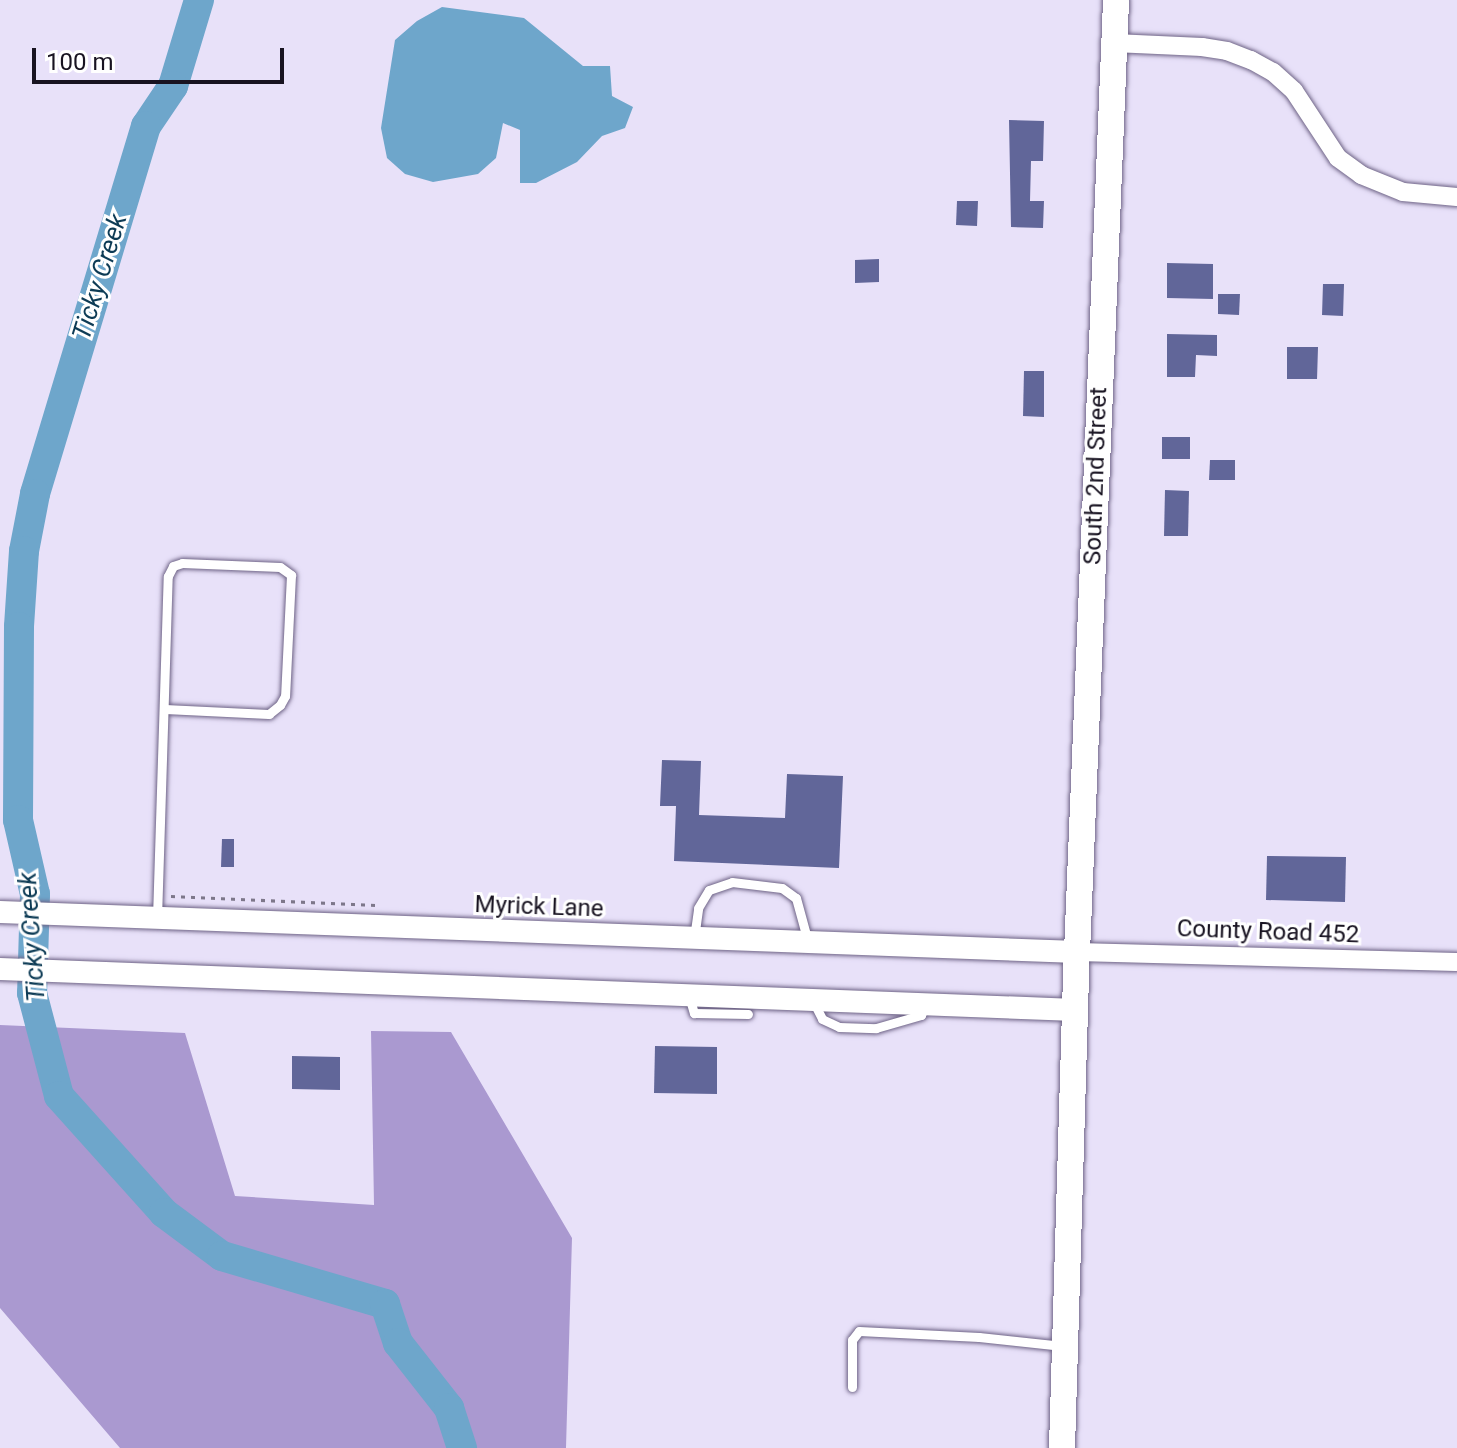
<!DOCTYPE html>
<html>
<head>
<meta charset="utf-8">
<style>
  body { margin:0 }
  #map { position:relative; width:1457px; height:1448px; overflow:hidden; background:#e8e1f9; font-family:Roboto,sans-serif }
  div>[style] { position:absolute }
  .forest>* { inset:0; background:#aa99d0 }
  .water>* { inset:0; background:#6ea6cb }
  .river>* { height:30px; margin:-15px; padding:0 15px; transform-origin:15px; border-radius:15px; background:#6ea6cb }
  .building>* { inset:0; background:#616699 }
  .path>* { height:3px; margin-top:-1.5px; transform-origin:0; background:repeating-linear-gradient(90deg,#7d778a 0 4px,transparent 0 10px) }
  .roads { filter:drop-shadow(0 0 2px #6e6386) drop-shadow(0 0 2px #6e6386) }
  .service>* { height:9px; margin:-4.5px; padding:0 4.5px; transform-origin:4.5px; border-radius:4.5px; background:#fff }
  .minor>* { height:18px; margin:-9px; padding:0 9px; transform-origin:9px; border-radius:9px; background:#fff }
  .tertiary>* { height:22px; margin:-11px; padding:0 11px; transform-origin:11px; border-radius:11px; background:#fff }
  .secondary>* { height:26px; margin:-13px; padding:0 13px; transform-origin:13px; border-radius:13px; background:#fff }
  span { translate:-50% -50%; white-space:nowrap; text-align:center; line-height:1.15; -webkit-text-stroke:6px #fff; paint-order:stroke }
  .street-label { font-size:24px; color:#181321 }
  .water-label { font-size:26px; color:#0d3b55; font-style:italic }
  .scale { position:absolute; left:32px; top:48px; width:252px; height:36px; box-sizing:border-box; border:4px solid #181321; border-top:0; padding-left:10px; font-size:24px; line-height:28px; white-space:nowrap; color:#181321; -webkit-text-stroke:6px #fff; paint-order:stroke }
</style>
</head>
<body>
<div id="map">
  <div class="forest">
    <i style="clip-path:polygon(0 1025px,185px 1033px,235px 1196px,374px 1205px,371px 1031px,451px 1032px,572px 1238px,566px 1448px,120px 1448px,0 1308px)"></i>
  </div>
  <div class="water">
    <i style="clip-path:polygon(442px 7px,524px 18px,583px 66px,610px 66px,612px 96px,633px 107px,625px 128px,602px 136px,577px 162px,536px 183px,520px 183px,520px 130px,503px 123px,496px 158px,478px 174px,433px 182px,405px 174px,387px 158px,381px 128px,395px 40px,417px 21px)"></i>
  </div>
  <div class="river">
    <i style="left:199px;top:0;width:90px;rotate:106.8deg"></i>
    <i style="left:173px;top:86px;width:48px;rotate:124deg"></i>
    <i style="left:146px;top:126px;width:384px;rotate:106.8deg"></i>
    <i style="left:35px;top:494px;width:58px;rotate:100.9deg"></i>
    <i style="left:24px;top:551px;width:76px;rotate:93.8deg"></i>
    <i style="left:19px;top:627px;width:193px;rotate:90.3deg"></i>
    <i style="left:18px;top:820px;width:76px;rotate:77.1deg"></i>
    <i style="left:35px;top:894px;width:99px;rotate:91.7deg"></i>
    <i style="left:32px;top:993px;width:106px;rotate:75.3deg"></i>
    <i style="left:59px;top:1096px;width:157px;rotate:48.1deg"></i>
    <i style="left:164px;top:1213px;width:72px;rotate:36.6deg"></i>
    <i style="left:222px;top:1256px;width:170px;rotate:16.4deg"></i>
    <i style="left:385px;top:1304px;width:41px;rotate:71.6deg"></i>
    <i style="left:398px;top:1343px;width:83px;rotate:51.9deg"></i>
    <i style="left:449px;top:1408px;width:42px;rotate:72deg"></i>
  </div>
  <div class="building">
    <i style="clip-path:polygon(1009px 120px,1044px 121px,1043px 161px,1031px 161px,1030px 201px,1044px 201px,1043px 228px,1011px 227px)"></i>
    <i style="clip-path:polygon(957px 201px,978px 201px,977px 226px,956px 225px)"></i>
    <i style="clip-path:polygon(879px 259px,879px 282px,855px 283px,855px 260px)"></i>
    <i style="clip-path:polygon(1167px 263px,1213px 264px,1213px 299px,1167px 298px)"></i>
    <i style="clip-path:polygon(1323px 284px,1344px 284px,1343px 316px,1322px 315px)"></i>
    <i style="clip-path:polygon(1218px 294px,1240px 294px,1239px 315px,1218px 314px)"></i>
    <i style="clip-path:polygon(1167px 334px,1217px 335px,1217px 356px,1196px 355px,1195px 377px,1167px 377px)"></i>
    <i style="clip-path:polygon(1287px 347px,1318px 347px,1317px 379px,1287px 379px)"></i>
    <i style="clip-path:polygon(1024px 371px,1044px 371px,1044px 417px,1023px 416px)"></i>
    <i style="clip-path:polygon(1162px 437px,1190px 437px,1190px 459px,1162px 459px)"></i>
    <i style="clip-path:polygon(1210px 460px,1235px 460px,1235px 480px,1209px 480px)"></i>
    <i style="clip-path:polygon(1165px 490px,1189px 491px,1188px 536px,1164px 536px)"></i>
    <i style="clip-path:polygon(662px 760px,701px 761px,699px 815px,785px 818px,787px 774px,843px 776px,839px 868px,674px 861px,676px 806px,660px 806px)"></i>
    <i style="clip-path:polygon(222px 839px,234px 839px,234px 867px,221px 867px)"></i>
    <i style="clip-path:polygon(1267px 856px,1346px 857px,1345px 902px,1266px 900px)"></i>
    <i style="clip-path:polygon(655px 1046px,717px 1047px,717px 1094px,654px 1093px)"></i>
    <i style="clip-path:polygon(292px 1056px,340px 1057px,340px 1090px,292px 1089px)"></i>
  </div>
  <div class="path">
    <i style="left:171px;top:896px;width:205px;rotate:2.5deg"></i>
  </div>
  <div class="roads">
    <div class="service">
      <i style="left:157px;top:918px;width:342px;rotate:-88.2deg"></i>
      <i style="left:168px;top:576px;width:11px;rotate:-63deg"></i>
      <i style="left:173px;top:566px;width:9px;rotate:-18deg"></i>
      <i style="left:182px;top:563px;width:98px;rotate:2.3deg"></i>
      <i style="left:280px;top:567px;width:14px;rotate:36deg"></i>
      <i style="left:291px;top:575px;width:121px;rotate:92.8deg"></i>
      <i style="left:285px;top:696px;width:10px;rotate:119deg"></i>
      <i style="left:280px;top:705px;width:14px;rotate:141deg"></i>
      <i style="left:269px;top:714px;width:105px;rotate:-177.3deg"></i>
      <i style="left:694px;top:938px;width:30px;rotate:-82deg"></i>
      <i style="left:698px;top:908px;width:21px;rotate:-59deg"></i>
      <i style="left:709px;top:890px;width:24px;rotate:-19deg"></i>
      <i style="left:732px;top:882px;width:50px;rotate:6.8deg"></i>
      <i style="left:782px;top:888px;width:17px;rotate:36deg"></i>
      <i style="left:796px;top:898px;width:46px;rotate:74.7deg"></i>
      <i style="left:689px;top:996px;width:18px;rotate:74deg"></i>
      <i style="left:694px;top:1013px;width:54px;rotate:1.1deg"></i>
      <i style="left:813px;top:1001px;width:20px;rotate:63deg"></i>
      <i style="left:822px;top:1019px;width:19px;rotate:25deg"></i>
      <i style="left:839px;top:1027px;width:37px;rotate:2deg"></i>
      <i style="left:876px;top:1028px;width:47px;rotate:-16.1deg"></i>
      <i style="left:921px;top:1015px;width:10px;rotate:-66deg"></i>
      <i style="left:852px;top:1387px;width:47px;rotate:-90deg"></i>
      <i style="left:852px;top:1340px;width:11px;rotate:-52deg"></i>
      <i style="left:859px;top:1331px;width:120px;rotate:2.9deg"></i>
      <i style="left:979px;top:1337px;width:84px;rotate:6.1deg"></i>
    </div>
    <div class="minor">
      <i style="left:1114px;top:43px;width:88px;rotate:2.6deg"></i>
      <i style="left:1202px;top:47px;width:25px;rotate:9deg"></i>
      <i style="left:1227px;top:51px;width:26px;rotate:21deg"></i>
      <i style="left:1251px;top:60px;width:25px;rotate:29deg"></i>
      <i style="left:1273px;top:72px;width:28px;rotate:42deg"></i>
      <i style="left:1294px;top:91px;width:80px;rotate:56.7deg"></i>
      <i style="left:1338px;top:158px;width:29px;rotate:36deg"></i>
      <i style="left:1361px;top:175px;width:45px;rotate:22deg"></i>
      <i style="left:1403px;top:192px;width:54px;rotate:5.3deg"></i>
      <i style="left:1077px;top:952px;width:380px;rotate:1.5deg"></i>
    </div>
    <div class="tertiary">
      <i style="left:0;top:912px;width:1078px;rotate:2.13deg"></i>
      <i style="left:0;top:969px;width:1076px;rotate:2.18deg"></i>
    </div>
    <div class="secondary">
      <i style="left:1062px;top:1448px;width:496px;rotate:-88.3deg"></i>
      <i style="left:1077px;top:952px;width:953px;rotate:-87.65deg"></i>
    </div>
  </div>
  <div class="street-label">
    <span style="left:1096px;top:476px;rotate:-88deg">South 2nd Street</span>
    <span style="left:539px;top:907px;rotate:2deg">Myrick Lane</span>
    <span style="left:1268px;top:932px;rotate:2deg">County Road 452</span>
  </div>
  <div class="water-label">
    <span style="left:100px;top:277px;rotate:-73deg">Ticky Creek</span>
    <span style="left:32px;top:937px;rotate:-94deg">Ticky Creek</span>
  </div>
  <div class="scale">100 m</div>
</div>
</body>
</html>
